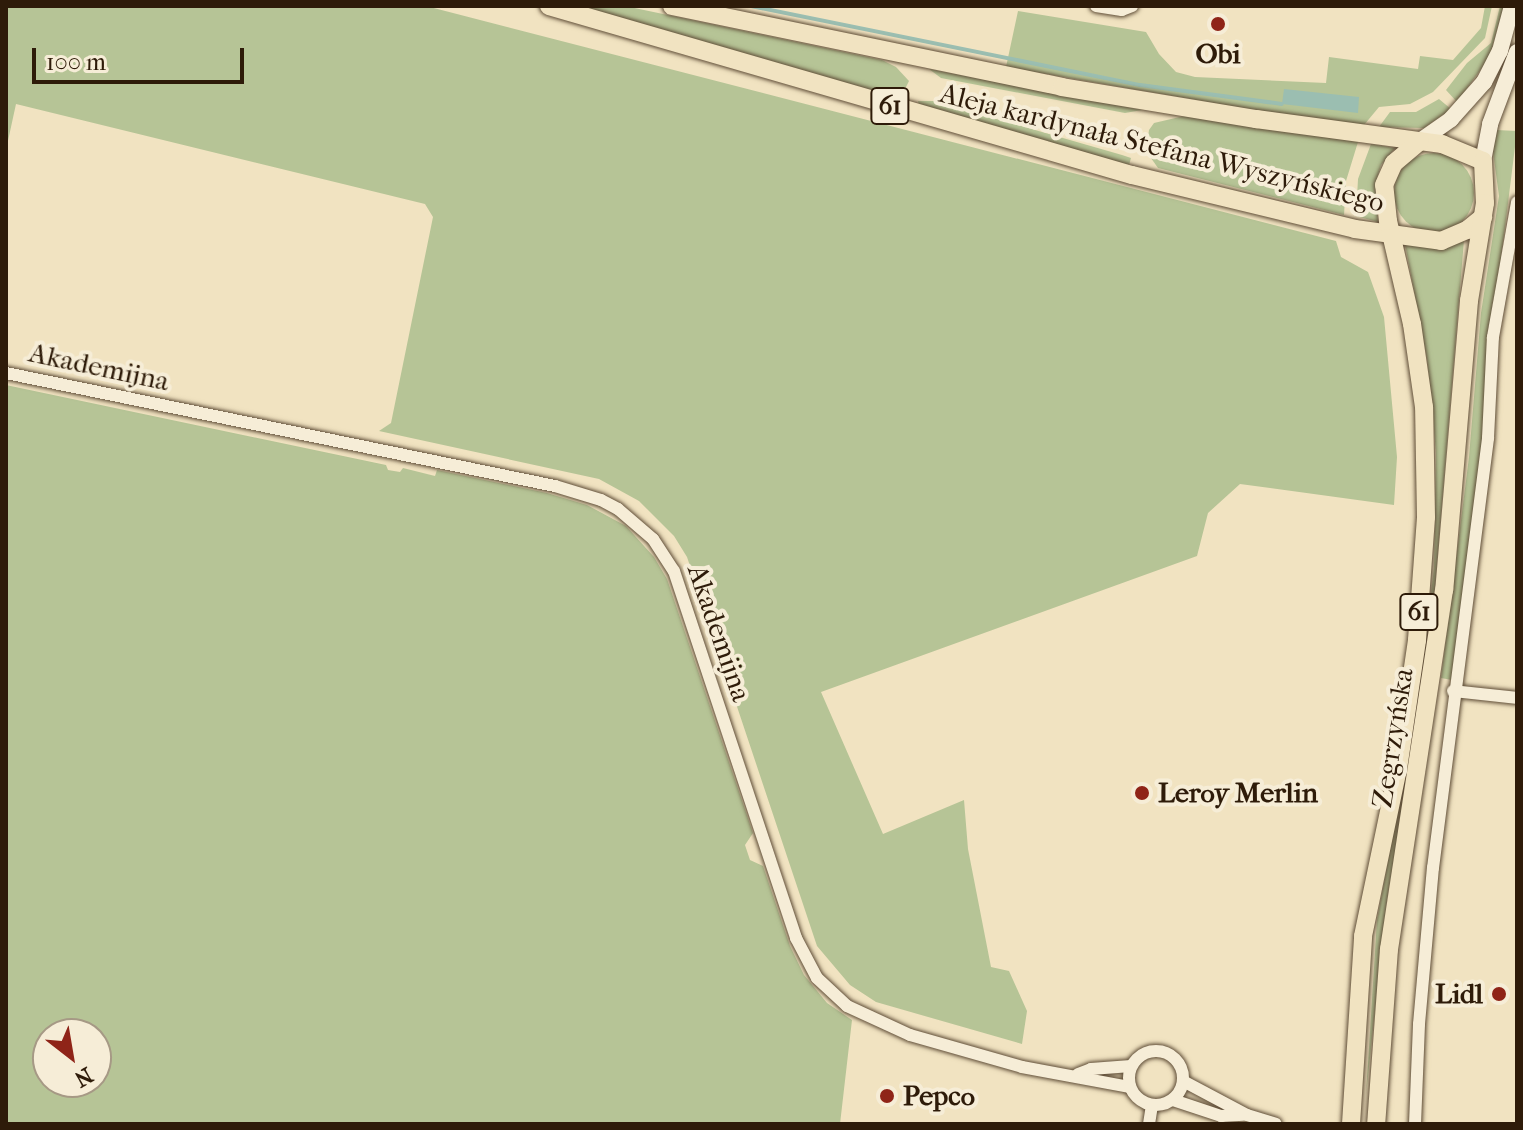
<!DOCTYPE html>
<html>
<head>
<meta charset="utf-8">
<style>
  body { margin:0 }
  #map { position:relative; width:1523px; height:1130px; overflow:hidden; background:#f1e3c1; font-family:"IM FELL French Canon",serif }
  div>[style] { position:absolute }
  .green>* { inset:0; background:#b6c496 }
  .round { border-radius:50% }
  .water>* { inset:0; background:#9bbeb1 }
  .stream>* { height:4px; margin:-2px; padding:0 2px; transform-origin:2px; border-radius:2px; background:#9bbeb1 }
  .roads { filter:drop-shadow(0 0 2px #5f4d37) drop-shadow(0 0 2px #5f4d37) }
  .street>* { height:12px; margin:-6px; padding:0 6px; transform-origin:6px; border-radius:6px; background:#f6edd7 }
  .street>.ring { margin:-6px; padding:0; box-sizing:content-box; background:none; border:12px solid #f6edd7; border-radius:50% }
  .secondary>* { height:16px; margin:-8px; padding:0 8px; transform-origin:8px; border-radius:8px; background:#f6edd7 }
  .primary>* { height:18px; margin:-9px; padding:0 9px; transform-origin:9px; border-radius:9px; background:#f1e3c1 }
  .dots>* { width:22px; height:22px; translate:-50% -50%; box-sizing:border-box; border:4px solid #f6edd7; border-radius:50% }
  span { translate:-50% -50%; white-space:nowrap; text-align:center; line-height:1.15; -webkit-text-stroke:8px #f6edd7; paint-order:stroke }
  .shield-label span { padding:2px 6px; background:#f6edd7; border:2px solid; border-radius:6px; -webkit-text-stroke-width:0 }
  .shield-label { font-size:26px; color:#2e1b09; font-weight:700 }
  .poi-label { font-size:28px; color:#2e1b09; font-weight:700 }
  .left { translate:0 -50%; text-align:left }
  .right { translate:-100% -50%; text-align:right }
  .street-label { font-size:28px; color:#2e1b09 }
  .frame { position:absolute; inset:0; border:8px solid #2e1b09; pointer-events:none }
  .north { position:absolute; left:32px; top:1018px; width:80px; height:80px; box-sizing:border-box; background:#f6edd7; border:2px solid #a69985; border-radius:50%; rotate:149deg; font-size:22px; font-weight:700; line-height:32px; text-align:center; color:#2e1b09 }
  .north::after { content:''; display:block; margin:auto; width:28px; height:36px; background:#8f2418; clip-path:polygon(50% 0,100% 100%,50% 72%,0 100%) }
  .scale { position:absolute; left:32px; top:48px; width:212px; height:36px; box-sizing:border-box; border:4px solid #2e1b09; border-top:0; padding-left:10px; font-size:24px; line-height:28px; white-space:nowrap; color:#2e1b09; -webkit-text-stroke:6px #f6edd7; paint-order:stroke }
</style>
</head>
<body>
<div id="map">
  <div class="green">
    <i style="clip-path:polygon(6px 6px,426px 6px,1336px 241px,1341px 257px,1368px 272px,1384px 317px,1397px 457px,1394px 505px,1240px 484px,1208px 513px,1197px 556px,821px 692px,883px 834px,964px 800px,968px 849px,991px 967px,1009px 971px,1027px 1011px,1022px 1044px,876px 1002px,850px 985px,817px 946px,687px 557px,674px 536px,639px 501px,599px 479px,379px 431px,391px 423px,433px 217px,425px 204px,16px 104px,6px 150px)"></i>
    <i style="clip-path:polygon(566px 6px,625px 6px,882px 60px,896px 67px,909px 81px,906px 87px,879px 93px)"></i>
    <i style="clip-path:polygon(1485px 6px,1492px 6px,1485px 38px,1433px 92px,1410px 104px,1379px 107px,1364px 125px,1242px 108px,1006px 67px,1018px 11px,1146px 32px,1159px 54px,1176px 72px,1195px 77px,1326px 83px,1329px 57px,1418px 69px,1420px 56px,1453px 60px,1481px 28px)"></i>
    <i style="clip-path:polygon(1500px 6px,1504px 6px,1489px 58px,1457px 102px,1446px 90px,1467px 63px,1491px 43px)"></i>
    <i style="clip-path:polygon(929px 69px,1142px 110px,1125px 113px,941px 78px)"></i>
    <i style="clip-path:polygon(1439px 99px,1451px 109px,1424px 128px,1379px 127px,1390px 112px,1416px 112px)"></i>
    <i style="clip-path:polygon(918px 101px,934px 101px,1122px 155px,1131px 158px,1129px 165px,919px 105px)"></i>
    <i style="clip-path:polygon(1184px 116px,1358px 142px,1346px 181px,1344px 215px,1158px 168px,1146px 151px,1149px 130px,1154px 123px)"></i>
    <i style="clip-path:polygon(1496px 130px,1517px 131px,1495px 307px,1481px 472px,1452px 680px,1441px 678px,1469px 457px,1481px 313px,1499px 196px,1493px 152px)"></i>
    <i style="clip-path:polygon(1371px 144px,1395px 148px,1381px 165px,1375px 185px,1378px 222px,1356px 216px,1358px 179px)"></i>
    <i class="round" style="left:1394px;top:153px;width:80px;height:80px"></i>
    <i style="clip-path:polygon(1464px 240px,1434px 600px,1422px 694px,1386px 907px,1366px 1095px,1377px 920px,1419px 695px,1434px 568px,1436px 453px,1432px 405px,1427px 359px,1405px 244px,1441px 248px)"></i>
    <i style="clip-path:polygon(evenodd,6px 385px,386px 465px,388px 470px,400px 472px,403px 468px,435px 476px,437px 470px,547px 493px,587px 505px,626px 526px,654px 557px,667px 579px,753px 833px,745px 845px,750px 860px,763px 866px,790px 946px,804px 975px,827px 1003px,852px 1020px,840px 1124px,6px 1124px,6px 385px,48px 1034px,96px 1034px,96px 1082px,48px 1082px,48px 1034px)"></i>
  </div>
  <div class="water">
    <i style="clip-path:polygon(1284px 89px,1359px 97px,1358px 113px,1282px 104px)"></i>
  </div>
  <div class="stream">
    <i style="left:751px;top:6px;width:397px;rotate:11.5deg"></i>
    <i style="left:1140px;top:85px;width:143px;rotate:7.6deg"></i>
  </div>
  <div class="roads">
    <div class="street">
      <i style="left:1096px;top:6px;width:26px;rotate:9deg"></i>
      <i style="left:1122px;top:10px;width:11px;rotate:-22deg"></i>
      <i style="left:6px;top:373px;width:561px;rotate:11.63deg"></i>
      <i style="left:555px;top:486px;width:48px;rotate:16.9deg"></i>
      <i style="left:601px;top:500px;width:19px;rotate:28deg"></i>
      <i style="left:618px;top:509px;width:46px;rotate:40.6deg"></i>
      <i style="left:653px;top:539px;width:38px;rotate:57deg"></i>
      <i style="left:674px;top:571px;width:387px;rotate:71.6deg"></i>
      <i style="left:796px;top:938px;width:45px;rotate:62.3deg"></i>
      <i style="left:817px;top:978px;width:41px;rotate:43deg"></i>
      <i style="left:847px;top:1006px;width:69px;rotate:24.7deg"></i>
      <i style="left:910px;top:1035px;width:116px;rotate:15.9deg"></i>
      <i style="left:1022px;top:1067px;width:110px;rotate:10.5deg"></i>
      <i style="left:1453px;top:691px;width:64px;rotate:6.2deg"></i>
      <i class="ring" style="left:1129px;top:1051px;width:42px;height:42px"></i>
      <i style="left:1078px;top:1074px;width:14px;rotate:-21deg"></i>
      <i style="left:1091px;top:1069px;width:40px;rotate:-4.3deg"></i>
      <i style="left:1183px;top:1081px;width:72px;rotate:28deg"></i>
      <i style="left:1247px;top:1115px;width:30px;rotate:17deg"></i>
      <i style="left:1173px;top:1100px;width:51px;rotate:18.4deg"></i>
      <i style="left:1221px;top:1116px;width:22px;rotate:-3deg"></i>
      <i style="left:1149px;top:1124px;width:19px;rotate:-81deg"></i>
      <i style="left:1415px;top:1124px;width:100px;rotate:-87.7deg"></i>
      <i style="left:1419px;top:1024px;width:157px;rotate:-84.9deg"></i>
      <i style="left:1433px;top:868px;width:434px;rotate:-82.7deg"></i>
      <i style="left:1488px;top:438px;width:101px;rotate:-87.2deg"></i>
      <i style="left:1493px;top:337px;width:137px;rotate:-79.9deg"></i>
    </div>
    <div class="secondary">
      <i style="left:1420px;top:141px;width:38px;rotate:-35deg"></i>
      <i style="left:1451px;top:119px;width:50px;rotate:-48.3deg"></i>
      <i style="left:1484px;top:82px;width:35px;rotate:-63deg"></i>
      <i style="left:1500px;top:51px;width:47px;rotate:-75.1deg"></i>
      <i style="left:1483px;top:161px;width:38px;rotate:-79deg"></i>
      <i style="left:1490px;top:124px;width:77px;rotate:-69.4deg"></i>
    </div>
    <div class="primary">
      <i style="left:549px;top:6px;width:607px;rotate:16.17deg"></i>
      <i style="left:1132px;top:175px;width:229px;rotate:13.6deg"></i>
      <i style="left:1355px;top:229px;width:87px;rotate:7.9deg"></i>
      <i style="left:1441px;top:241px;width:28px;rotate:-23deg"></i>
      <i style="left:1467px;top:230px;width:21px;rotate:-39deg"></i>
      <i style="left:672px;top:6px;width:398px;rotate:11.7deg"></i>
      <i style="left:1062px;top:87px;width:197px;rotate:9.4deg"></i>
      <i style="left:1256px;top:119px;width:188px;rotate:7.7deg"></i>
      <i style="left:1442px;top:144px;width:44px;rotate:22.5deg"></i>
      <i style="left:1483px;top:161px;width:42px;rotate:87.3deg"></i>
      <i style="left:1485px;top:203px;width:99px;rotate:99.3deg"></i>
      <i style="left:1469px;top:301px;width:290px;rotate:94.9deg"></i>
      <i style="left:1444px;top:590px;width:363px;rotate:98.7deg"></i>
      <i style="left:1389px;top:949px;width:175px;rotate:94.2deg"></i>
      <i style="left:1351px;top:1124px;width:188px;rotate:-86.3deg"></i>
      <i style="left:1363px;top:936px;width:171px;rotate:-78.2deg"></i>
      <i style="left:1398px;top:769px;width:130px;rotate:-81.6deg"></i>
      <i style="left:1417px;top:640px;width:123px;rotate:-85.8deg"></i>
      <i style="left:1426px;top:517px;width:110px;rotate:-91deg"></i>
      <i style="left:1424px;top:407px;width:84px;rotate:-98.2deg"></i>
      <i style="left:1412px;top:324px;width:106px;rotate:-103.1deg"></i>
      <i style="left:1388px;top:221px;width:36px;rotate:-96deg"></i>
      <i style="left:1384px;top:185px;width:24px;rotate:-66deg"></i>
      <i style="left:1394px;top:163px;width:34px;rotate:-40deg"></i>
    </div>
  </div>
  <div class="dots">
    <i style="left:1218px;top:24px;background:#8f2418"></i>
    <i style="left:1142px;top:793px;background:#8f2418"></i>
    <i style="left:1499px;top:994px;background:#8f2418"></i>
    <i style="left:887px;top:1096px;background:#8f2418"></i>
  </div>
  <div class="shield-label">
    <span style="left:890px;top:106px">61</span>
    <span style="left:1419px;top:612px">61</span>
  </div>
  <div class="poi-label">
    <span style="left:1218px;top:54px">Obi</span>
    <span class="left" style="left:1158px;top:793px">Leroy Merlin</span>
    <span class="right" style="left:1483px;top:994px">Lidl</span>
    <span class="left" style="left:903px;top:1096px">Pepco</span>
  </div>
  <div class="street-label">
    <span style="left:1162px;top:148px;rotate:14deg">Aleja kardynała Stefana Wyszyńskiego</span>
    <span style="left:99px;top:367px;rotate:12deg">Akademijna</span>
    <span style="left:719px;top:633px;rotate:71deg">Akademijna</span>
    <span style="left:1393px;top:738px;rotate:-81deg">Zegrzyńska</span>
  </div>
  <div class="frame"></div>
  <div class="north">N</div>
  <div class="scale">100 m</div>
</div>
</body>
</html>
